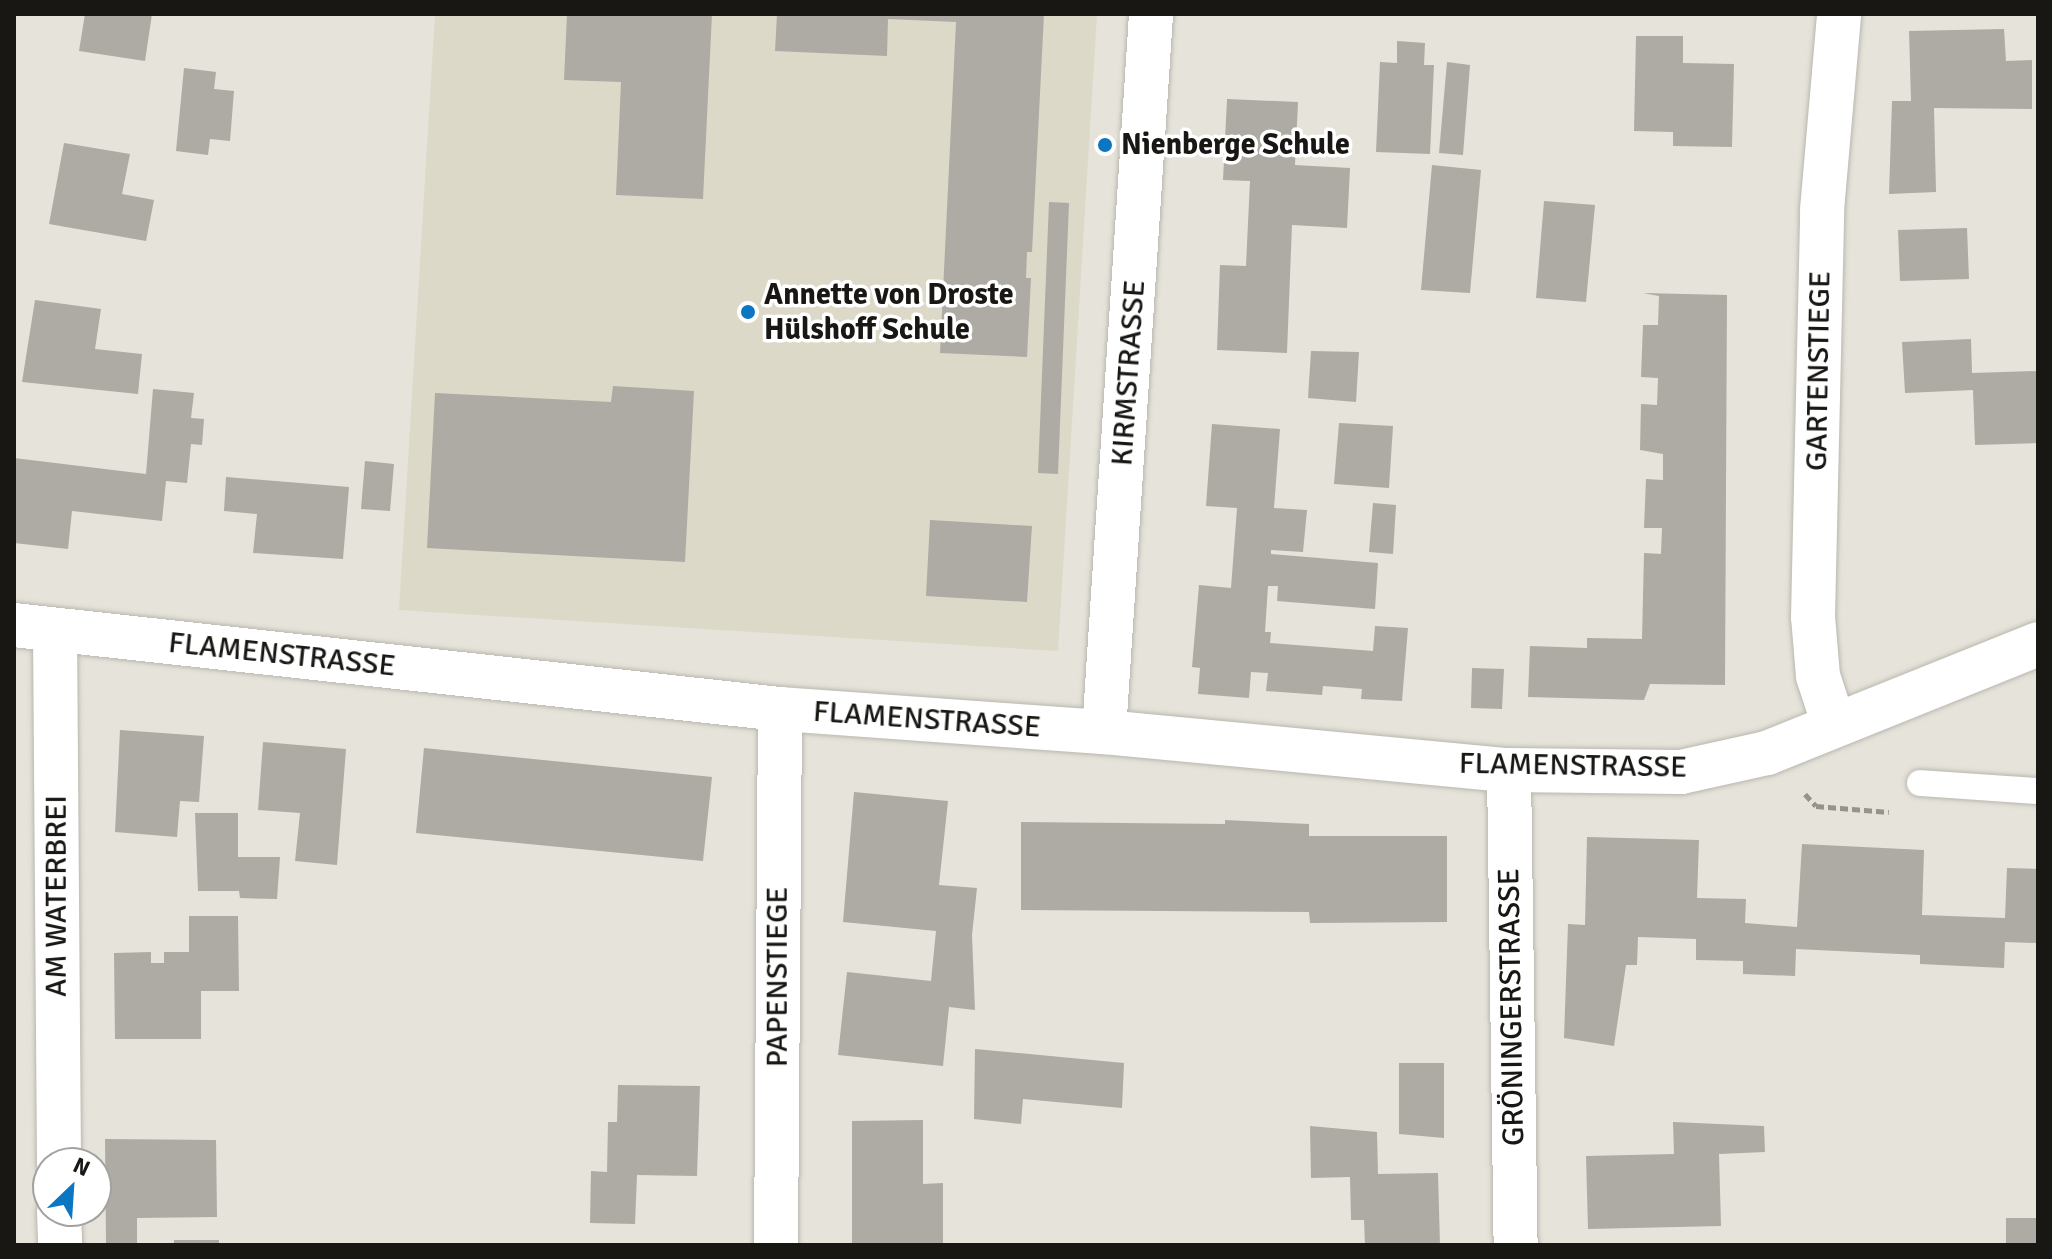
<!DOCTYPE html>
<html>
<head>
<meta charset="utf-8">
<style>
  body { margin:0 }
  #map { position:relative; width:2052px; height:1259px; overflow:hidden; background:#e5e3da; font-family:Signika,sans-serif }
  div>[style] { position:absolute }
  .built>* { inset:0; background:#ddd9c8 }
  .building>* { inset:0; background:#adaba3 }
  .path>* { height:5px; margin-top:-2.5px; transform-origin:0; background:repeating-linear-gradient(90deg,#95938c 0 8px,transparent 0 12px) }
  .roads { filter:drop-shadow(0 0 2px #b9b7ae) drop-shadow(0 0 2px #b9b7ae) }
  .lane>* { height:26px; margin:-13px; padding:0 13px; transform-origin:13px; border-radius:13px; background:#fff }
  .street>* { height:44px; margin:-22px; padding:0 22px; transform-origin:22px; border-radius:22px; background:#fff }
  .dots>* { width:22px; height:22px; translate:-50% -50%; box-sizing:border-box; border:4px solid #fff; border-radius:50% }
  span { translate:-50% -50%; white-space:nowrap; text-align:center; line-height:1.15; -webkit-text-stroke:7px #fff; paint-order:stroke }
  .poi-label { font-size:30px; color:#181714; font-weight:700 }
  .left { translate:0 -50%; text-align:left }
  .street-label { font-size:30px; color:#181714 }
  .frame { position:absolute; inset:0; border:16px solid #181714; pointer-events:none }
  .north { position:absolute; left:32px; top:1147px; width:80px; height:80px; box-sizing:border-box; background:#fff; border:2px solid #a3a2a1; border-radius:50%; rotate:25deg; font-size:22px; font-weight:700; line-height:32px; text-align:center; color:#181714 }
  .north::after { content:''; display:block; margin:auto; width:28px; height:36px; background:#0b77c2; clip-path:polygon(50% 0,100% 100%,50% 72%,0 100%) }
</style>
</head>
<body>
<div id="map">
  <div class="built">
    <i style="clip-path:polygon(435px 14px,1097px 14px,1058px 651px,399px 610px)"></i>
  </div>
  <div class="building">
    <i style="clip-path:polygon(85px 14px,152px 14px,145px 61px,79px 51px)"></i>
    <i style="clip-path:polygon(567px 14px,712px 14px,703px 199px,616px 195px,621px 82px,564px 80px)"></i>
    <i style="clip-path:polygon(777px 14px,1044px 14px,1032px 252px,1027px 252px,1026px 278px,1031px 278px,1027px 357px,940px 353px,956px 22px,888px 19px,887px 56px,775px 51px)"></i>
    <i style="clip-path:polygon(2004px 29px,2006px 61px,2032px 60px,2032px 109px,1934px 108px,1936px 192px,1889px 194px,1892px 101px,1911px 101px,1909px 31px)"></i>
    <i style="clip-path:polygon(1636px 36px,1683px 36px,1683px 63px,1734px 64px,1732px 147px,1673px 146px,1673px 132px,1634px 131px)"></i>
    <i style="clip-path:polygon(1397px 41px,1425px 43px,1424px 65px,1434px 65px,1430px 154px,1376px 152px,1380px 62px,1397px 63px)"></i>
    <i style="clip-path:polygon(1447px 62px,1470px 65px,1463px 155px,1439px 153px)"></i>
    <i style="clip-path:polygon(184px 68px,216px 72px,214px 89px,234px 91px,230px 141px,210px 139px,208px 155px,176px 151px)"></i>
    <i style="clip-path:polygon(1227px 99px,1298px 102px,1295px 165px,1350px 168px,1347px 228px,1292px 225px,1287px 353px,1217px 350px,1220px 265px,1246px 266px,1248px 223px,1250px 181px,1223px 180px)"></i>
    <i style="clip-path:polygon(64px 143px,130px 154px,122px 194px,154px 200px,146px 241px,49px 224px)"></i>
    <i style="clip-path:polygon(1432px 165px,1481px 170px,1470px 293px,1421px 290px)"></i>
    <i style="clip-path:polygon(1544px 201px,1595px 205px,1586px 302px,1536px 298px)"></i>
    <i style="clip-path:polygon(1049px 202px,1069px 203px,1058px 474px,1038px 473px)"></i>
    <i style="clip-path:polygon(1967px 228px,1969px 279px,1900px 281px,1898px 230px)"></i>
    <i style="clip-path:polygon(1643px 293px,1727px 295px,1725px 685px,1650px 684px,1644px 700px,1528px 697px,1530px 646px,1587px 648px,1587px 638px,1642px 639px,1644px 553px,1661px 554px,1662px 528px,1644px 528px,1646px 479px,1663px 480px,1663px 454px,1640px 450px,1641px 404px,1657px 405px,1658px 378px,1641px 377px,1643px 325px,1658px 325px,1659px 296px)"></i>
    <i style="clip-path:polygon(35px 300px,101px 309px,95px 349px,142px 354px,138px 394px,22px 382px)"></i>
    <i style="clip-path:polygon(1971px 339px,1972px 373px,2038px 371px,2038px 443px,1975px 445px,1973px 390px,1905px 393px,1902px 342px)"></i>
    <i style="clip-path:polygon(1311px 351px,1359px 352px,1356px 402px,1308px 398px)"></i>
    <i style="clip-path:polygon(613px 386px,694px 391px,685px 562px,427px 548px,435px 393px,611px 402px)"></i>
    <i style="clip-path:polygon(153px 389px,194px 393px,191px 418px,204px 419px,202px 445px,191px 444px,187px 483px,166px 481px,162px 521px,72px 511px,68px 549px,14px 543px,14px 458px,146px 474px)"></i>
    <i style="clip-path:polygon(1339px 423px,1393px 426px,1389px 488px,1334px 484px)"></i>
    <i style="clip-path:polygon(1212px 424px,1280px 429px,1274px 508px,1307px 510px,1303px 552px,1271px 550px,1271px 554px,1378px 563px,1375px 609px,1277px 601px,1278px 586px,1268px 586px,1265px 632px,1271px 632px,1270px 643px,1373px 651px,1375px 626px,1408px 628px,1402px 701px,1361px 699px,1362px 689px,1323px 686px,1322px 695px,1266px 691px,1268px 673px,1251px 672px,1249px 698px,1198px 694px,1200px 668px,1192px 667px,1199px 585px,1231px 588px,1237px 508px,1206px 506px)"></i>
    <i style="clip-path:polygon(365px 461px,394px 464px,390px 511px,361px 509px)"></i>
    <i style="clip-path:polygon(226px 477px,349px 487px,343px 559px,253px 553px,257px 514px,224px 511px)"></i>
    <i style="clip-path:polygon(1373px 503px,1396px 505px,1393px 554px,1369px 552px)"></i>
    <i style="clip-path:polygon(930px 520px,1032px 526px,1027px 602px,926px 596px)"></i>
    <i style="clip-path:polygon(1472px 668px,1504px 669px,1502px 709px,1471px 708px)"></i>
    <i style="clip-path:polygon(120px 730px,204px 736px,199px 802px,180px 801px,177px 837px,115px 832px)"></i>
    <i style="clip-path:polygon(263px 742px,346px 749px,337px 865px,295px 861px,300px 813px,258px 810px)"></i>
    <i style="clip-path:polygon(424px 748px,712px 777px,703px 861px,416px 833px)"></i>
    <i style="clip-path:polygon(854px 792px,948px 801px,939px 885px,977px 888px,972px 935px,975px 1010px,949px 1007px,943px 1066px,838px 1055px,847px 972px,931px 981px,936px 931px,843px 922px)"></i>
    <i style="clip-path:polygon(195px 813px,238px 813px,238px 857px,280px 857px,277px 899px,240px 898px,239px 891px,198px 891px)"></i>
    <i style="clip-path:polygon(1225px 820px,1309px 824px,1309px 836px,1447px 836px,1447px 922px,1310px 923px,1309px 912px,1021px 910px,1021px 822px,1225px 824px)"></i>
    <i style="clip-path:polygon(1587px 837px,1699px 840px,1697px 898px,1746px 899px,1745px 923px,1797px 927px,1802px 844px,1924px 850px,1922px 915px,2005px 918px,2007px 868px,2038px 869px,2038px 943px,2005px 942px,2004px 968px,1920px 964px,1920px 955px,1796px 949px,1795px 976px,1743px 974px,1743px 961px,1696px 960px,1696px 939px,1638px 937px,1637px 965px,1626px 965px,1614px 1046px,1564px 1038px,1568px 924px,1585px 925px)"></i>
    <i style="clip-path:polygon(189px 916px,238px 916px,239px 991px,201px 991px,201px 1039px,115px 1039px,114px 953px,151px 952px,151px 963px,164px 963px,164px 952px,189px 952px)"></i>
    <i style="clip-path:polygon(975px 1049px,1124px 1063px,1122px 1108px,1023px 1099px,1021px 1124px,974px 1119px)"></i>
    <i style="clip-path:polygon(1399px 1063px,1444px 1063px,1444px 1138px,1399px 1134px)"></i>
    <i style="clip-path:polygon(618px 1085px,700px 1086px,697px 1176px,637px 1175px,635px 1224px,590px 1223px,591px 1171px,607px 1172px,608px 1122px,617px 1122px)"></i>
    <i style="clip-path:polygon(923px 1120px,923px 1184px,943px 1183px,943px 1243px,852px 1244px,852px 1121px)"></i>
    <i style="clip-path:polygon(1673px 1122px,1764px 1126px,1765px 1152px,1719px 1154px,1721px 1226px,1588px 1229px,1586px 1156px,1674px 1154px)"></i>
    <i style="clip-path:polygon(1310px 1126px,1377px 1132px,1378px 1174px,1438px 1173px,1440px 1245px,1365px 1245px,1364px 1220px,1351px 1220px,1350px 1177px,1311px 1178px)"></i>
    <i style="clip-path:polygon(105px 1139px,216px 1140px,217px 1217px,137px 1218px,137px 1245px,106px 1245px)"></i>
    <i style="clip-path:polygon(2006px 1218px,2038px 1218px,2038px 1245px,2006px 1245px)"></i>
    <i style="clip-path:polygon(174px 1240px,219px 1240px,219px 1245px,174px 1245px)"></i>
  </div>
  <div class="path">
    <i style="left:1805px;top:794px;width:16px;rotate:47deg"></i>
    <i style="left:1816px;top:806px;width:73px;rotate:4.7deg"></i>
  </div>
  <div class="roads">
    <div class="lane">
      <i style="left:1920px;top:783px;width:118px;rotate:3.9deg"></i>
    </div>
    <div class="street">
      <i style="left:14px;top:625px;width:771px;rotate:6.26deg"></i>
      <i style="left:780px;top:709px;width:325px;rotate:4.1deg"></i>
      <i style="left:1104px;top:732px;width:407px;rotate:5.4deg"></i>
      <i style="left:1509px;top:770px;width:172px;rotate:0.7deg"></i>
      <i style="left:1681px;top:772px;width:88px;rotate:-12.5deg"></i>
      <i style="left:1767px;top:753px;width:292px;rotate:-21.9deg"></i>
      <i style="left:55px;top:630px;width:533px;rotate:89.57deg"></i>
      <i style="left:1834px;top:725px;width:52px;rotate:-108.1deg"></i>
      <i style="left:1818px;top:676px;width:59px;rotate:-94.8deg"></i>
      <i style="left:1813px;top:617px;width:407px;rotate:-88.7deg"></i>
      <i style="left:1822px;top:210px;width:197px;rotate:-85deg"></i>
      <i style="left:1104px;top:732px;width:720px;rotate:-86.25deg"></i>
      <i style="left:1509px;top:770px;width:475px;rotate:89.2deg"></i>
      <i style="left:59px;top:1211px;width:34px;rotate:88deg"></i>
      <i style="left:776px;top:1245px;width:536px;rotate:-89.57deg"></i>
    </div>
  </div>
  <div class="dots">
    <i style="left:1105px;top:145px;background:#0b77c2"></i>
    <i style="left:748px;top:312px;background:#0b77c2"></i>
  </div>
  <div class="poi-label">
    <span class="left" style="left:1121px;top:145px">Nienberge Schule</span>
    <span class="left" style="left:764px;top:312px">Annette von Droste<br>Hülshoff Schule</span>
  </div>
  <div class="street-label">
    <span style="left:1819px;top:371px;rotate:-89deg">GARTENSTIEGE</span>
    <span style="left:1129px;top:373px;rotate:-86deg">KIRMSTRASSE</span>
    <span style="left:282px;top:655px;rotate:6deg">FLAMENSTRASSE</span>
    <span style="left:927px;top:720px;rotate:4deg">FLAMENSTRASSE</span>
    <span style="left:1573px;top:766px;rotate:1deg">FLAMENSTRASSE</span>
    <span style="left:57px;top:896px;rotate:-90deg">AM WATERBREI</span>
    <span style="left:778px;top:977px;rotate:-90deg">PAPENSTIEGE</span>
    <span style="left:1512px;top:1007px;rotate:-91deg">GRÖNINGERSTRASSE</span>
  </div>
  <div class="frame"></div>
  <div class="north">N</div>
</div>
</body>
</html>
